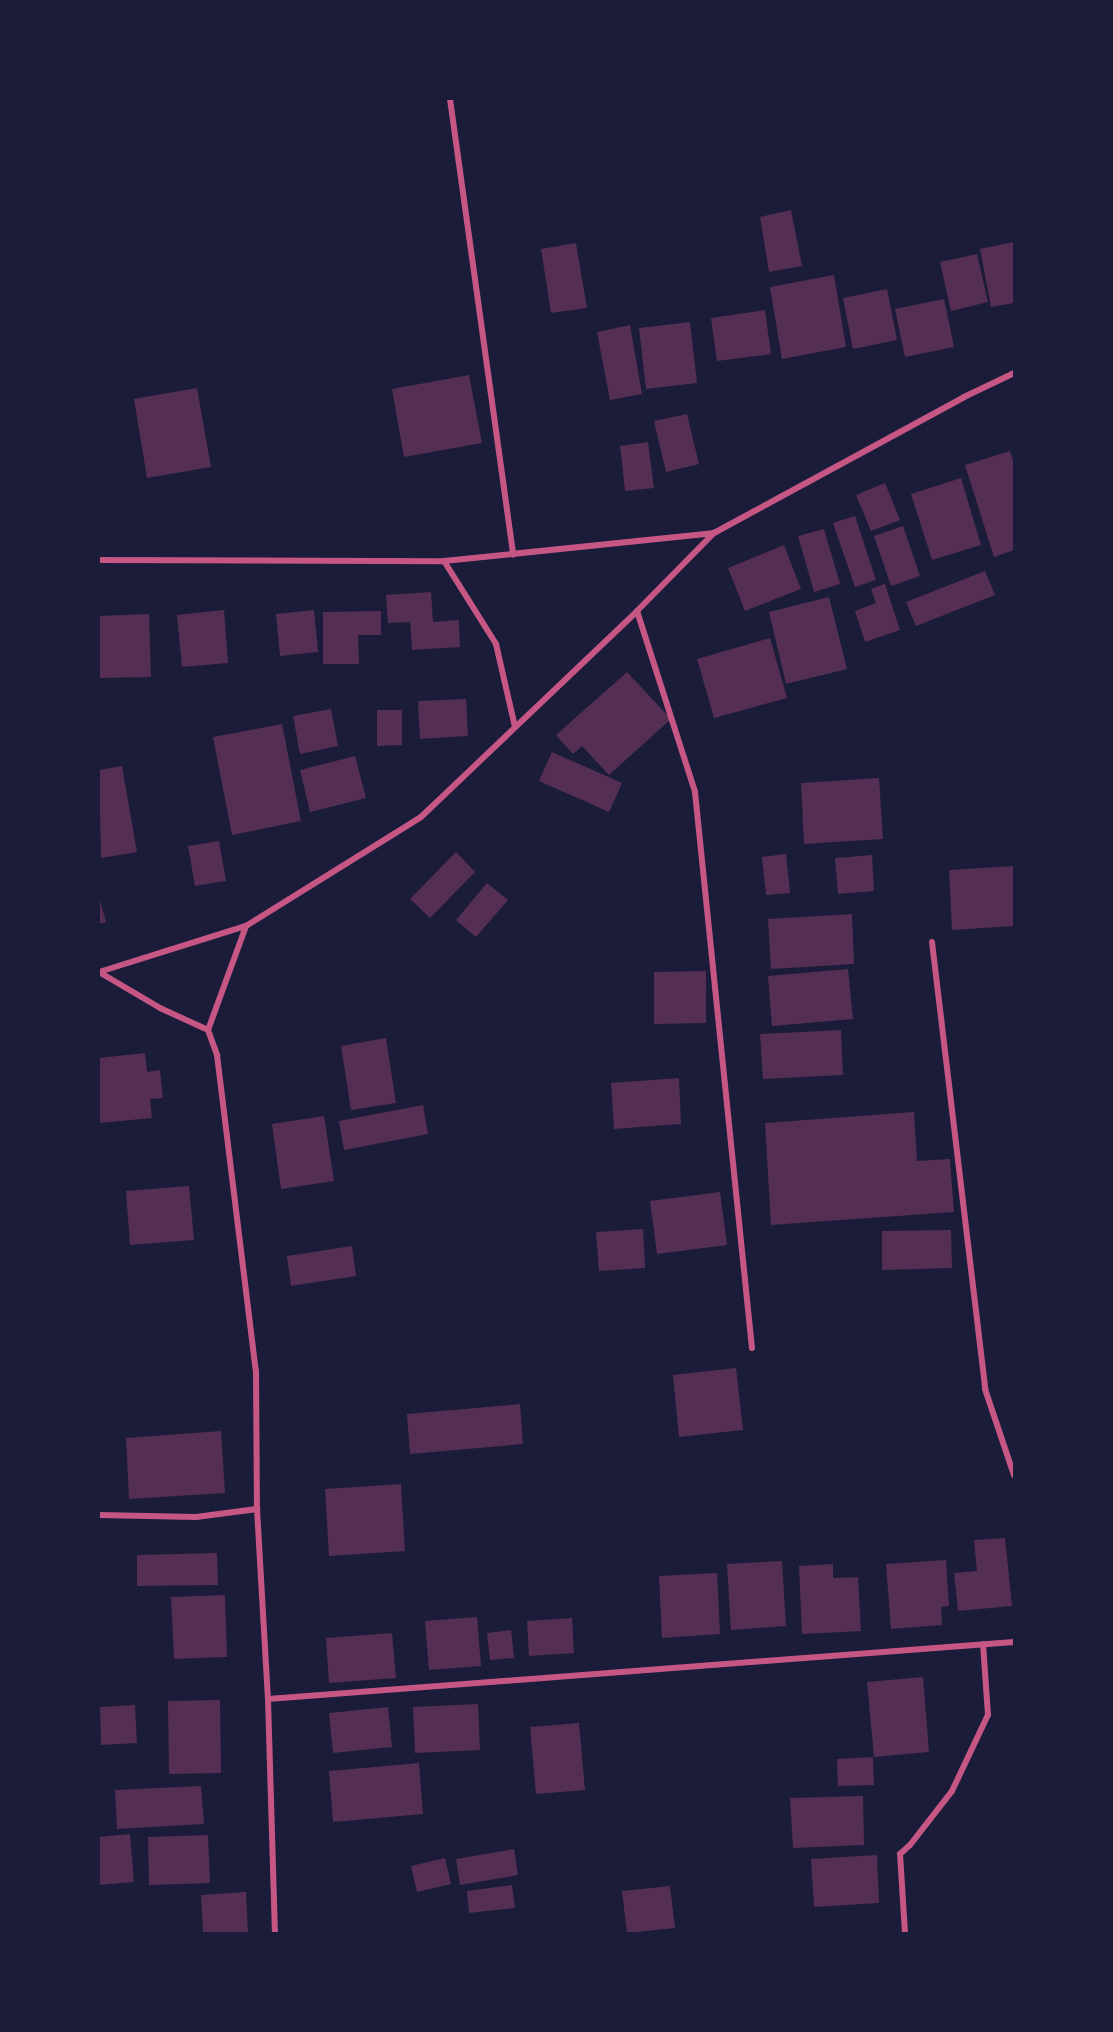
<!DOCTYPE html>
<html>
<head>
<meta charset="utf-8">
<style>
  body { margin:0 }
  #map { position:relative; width:1113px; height:2032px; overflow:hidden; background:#1b1b3a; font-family:"Asap Condensed",sans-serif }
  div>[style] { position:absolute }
  .building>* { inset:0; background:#542f53 }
  .minor>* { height:6px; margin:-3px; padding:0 3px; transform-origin:3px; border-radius:3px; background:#c65784 }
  span { translate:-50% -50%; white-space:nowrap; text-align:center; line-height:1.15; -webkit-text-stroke:5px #1b1b3a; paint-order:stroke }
  .frame { position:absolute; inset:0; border:100px solid #1b1b3a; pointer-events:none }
</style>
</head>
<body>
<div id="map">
  <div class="building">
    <i style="clip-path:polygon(791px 210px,802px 266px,769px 272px,760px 217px)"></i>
    <i style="clip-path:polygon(1014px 242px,1014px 303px,991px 307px,980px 249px)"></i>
    <i style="clip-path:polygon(576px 243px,587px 308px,551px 313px,541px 249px)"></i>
    <i style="clip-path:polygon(977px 254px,988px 302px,951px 311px,940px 262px)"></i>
    <i style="clip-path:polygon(834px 275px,846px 347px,782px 359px,770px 287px)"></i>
    <i style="clip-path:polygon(887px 289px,897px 340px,853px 349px,843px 298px)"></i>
    <i style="clip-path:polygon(944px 299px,954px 347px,905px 357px,895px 309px)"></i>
    <i style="clip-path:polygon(765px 310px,771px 354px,717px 361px,711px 318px)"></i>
    <i style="clip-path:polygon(690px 322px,697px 383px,646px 389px,639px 328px)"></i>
    <i style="clip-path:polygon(630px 325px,642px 394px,610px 400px,597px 332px)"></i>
    <i style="clip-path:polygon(469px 375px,482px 443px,404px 457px,392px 389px)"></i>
    <i style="clip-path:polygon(197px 388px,211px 467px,147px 478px,134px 399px)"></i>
    <i style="clip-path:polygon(687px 414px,699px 464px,666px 472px,654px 421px)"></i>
    <i style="clip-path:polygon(648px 442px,654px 488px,625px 491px,620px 446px)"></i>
    <i style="clip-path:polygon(1010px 451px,1014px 464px,1014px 550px,994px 557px,965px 465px)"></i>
    <i style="clip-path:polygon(961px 478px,981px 545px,932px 560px,911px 494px)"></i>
    <i style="clip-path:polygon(885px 483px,900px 520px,871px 531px,856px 495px)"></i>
    <i style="clip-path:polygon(855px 516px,876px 580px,855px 587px,833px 523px)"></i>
    <i style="clip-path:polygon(903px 526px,920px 576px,891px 586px,874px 536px)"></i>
    <i style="clip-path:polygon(824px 529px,840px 584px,814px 592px,798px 536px)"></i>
    <i style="clip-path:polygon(784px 545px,801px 589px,745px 611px,728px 568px)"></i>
    <i style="clip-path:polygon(985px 571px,995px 595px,916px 626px,906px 602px)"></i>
    <i style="clip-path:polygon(885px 584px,900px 630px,865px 642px,855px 611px,876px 603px,871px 589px)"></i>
    <i style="clip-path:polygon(431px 592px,433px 622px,459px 620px,460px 647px,412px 650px,410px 622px,388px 623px,386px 595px)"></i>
    <i style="clip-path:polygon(829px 597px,847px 669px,786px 684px,769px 612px)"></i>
    <i style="clip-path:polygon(224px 610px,228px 663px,182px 667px,177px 615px)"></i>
    <i style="clip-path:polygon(314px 610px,318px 652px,280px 656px,276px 614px)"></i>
    <i style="clip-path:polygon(381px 611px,381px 635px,358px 635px,359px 664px,323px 664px,323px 612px)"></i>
    <i style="clip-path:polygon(149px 614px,151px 677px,99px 678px,99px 616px)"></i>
    <i style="clip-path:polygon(770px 638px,787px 698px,714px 718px,697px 659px)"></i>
    <i style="clip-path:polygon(627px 672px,671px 719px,609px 775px,582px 746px,573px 754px,556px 735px)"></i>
    <i style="clip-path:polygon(466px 699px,468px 736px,420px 739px,418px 701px)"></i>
    <i style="clip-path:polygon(331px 709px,338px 746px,300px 754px,293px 716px)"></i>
    <i style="clip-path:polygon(377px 710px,402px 710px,402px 745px,377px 746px)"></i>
    <i style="clip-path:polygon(282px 724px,301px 821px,232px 835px,213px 737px)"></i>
    <i style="clip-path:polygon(552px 752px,622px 783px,609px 812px,539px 781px)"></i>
    <i style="clip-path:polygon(355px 756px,366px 798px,310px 812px,300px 770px)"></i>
    <i style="clip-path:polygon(122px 766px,137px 852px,101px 858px,99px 770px)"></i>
    <i style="clip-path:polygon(879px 778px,883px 839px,804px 844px,801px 783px)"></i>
    <i style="clip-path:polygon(219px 841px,226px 881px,195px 886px,188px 846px)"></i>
    <i style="clip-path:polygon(456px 852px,475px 872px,430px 918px,410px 899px)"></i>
    <i style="clip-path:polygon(786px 854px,790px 893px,766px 895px,762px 857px)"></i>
    <i style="clip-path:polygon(872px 855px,874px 891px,838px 894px,835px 858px)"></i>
    <i style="clip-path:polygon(1014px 866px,1014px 926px,952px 930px,949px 870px)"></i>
    <i style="clip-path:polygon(487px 883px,508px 900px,476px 937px,456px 920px)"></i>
    <i style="clip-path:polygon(99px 897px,106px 922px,99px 924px)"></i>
    <i style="clip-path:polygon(852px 914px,854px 964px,771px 969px,768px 919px)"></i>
    <i style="clip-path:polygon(848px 969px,853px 1019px,772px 1026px,768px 976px)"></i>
    <i style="clip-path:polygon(706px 971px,706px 1023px,654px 1024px,654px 972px)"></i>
    <i style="clip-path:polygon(841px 1030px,843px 1075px,763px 1079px,760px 1034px)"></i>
    <i style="clip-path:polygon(386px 1038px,396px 1103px,351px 1110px,341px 1046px)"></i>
    <i style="clip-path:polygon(145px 1053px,147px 1072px,160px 1070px,163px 1098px,150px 1099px,152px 1118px,99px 1123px,99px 1058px)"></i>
    <i style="clip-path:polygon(679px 1078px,681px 1124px,614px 1129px,611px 1083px)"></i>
    <i style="clip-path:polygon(423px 1105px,428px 1134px,344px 1150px,339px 1121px)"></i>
    <i style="clip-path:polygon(914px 1112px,917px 1161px,950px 1159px,954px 1212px,771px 1225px,765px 1123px)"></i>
    <i style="clip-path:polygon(324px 1116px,334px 1181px,281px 1189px,272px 1124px)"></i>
    <i style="clip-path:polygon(189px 1186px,194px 1240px,130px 1245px,126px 1191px)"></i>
    <i style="clip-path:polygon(720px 1192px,727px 1245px,657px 1254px,650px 1201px)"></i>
    <i style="clip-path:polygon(643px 1229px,645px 1268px,599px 1271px,596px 1232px)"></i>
    <i style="clip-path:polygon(951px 1230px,952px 1268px,882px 1270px,882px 1231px)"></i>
    <i style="clip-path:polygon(352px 1246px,356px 1276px,291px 1286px,287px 1256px)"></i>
    <i style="clip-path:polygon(736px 1368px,743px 1430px,679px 1437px,673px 1375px)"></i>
    <i style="clip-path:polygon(520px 1404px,523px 1444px,410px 1454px,407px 1414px)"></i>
    <i style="clip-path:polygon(221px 1431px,225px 1493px,129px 1499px,126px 1438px)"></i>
    <i style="clip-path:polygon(401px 1484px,405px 1551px,329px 1556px,325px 1489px)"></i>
    <i style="clip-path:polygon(1005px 1538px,1012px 1606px,958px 1611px,954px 1573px,977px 1571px,974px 1540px)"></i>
    <i style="clip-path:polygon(217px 1553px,218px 1585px,137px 1586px,137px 1555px)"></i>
    <i style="clip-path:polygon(946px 1560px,949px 1606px,941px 1607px,942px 1625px,891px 1629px,886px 1564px)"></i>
    <i style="clip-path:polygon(782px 1561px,786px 1626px,731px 1630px,727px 1564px)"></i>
    <i style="clip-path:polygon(833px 1564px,833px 1578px,858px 1577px,861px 1631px,802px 1634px,799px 1566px)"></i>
    <i style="clip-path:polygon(717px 1573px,720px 1634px,662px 1638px,659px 1576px)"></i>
    <i style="clip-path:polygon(225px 1595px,227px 1657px,174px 1659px,171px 1597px)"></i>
    <i style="clip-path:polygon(477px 1617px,481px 1666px,429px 1670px,425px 1621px)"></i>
    <i style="clip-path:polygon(572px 1618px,574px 1653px,529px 1656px,527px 1621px)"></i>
    <i style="clip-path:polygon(511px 1630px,514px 1658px,490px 1660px,487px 1633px)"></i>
    <i style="clip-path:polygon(392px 1633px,396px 1678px,329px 1683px,326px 1638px)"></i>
    <i style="clip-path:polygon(923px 1677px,929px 1752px,874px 1757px,867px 1682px)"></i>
    <i style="clip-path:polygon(220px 1700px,221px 1773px,169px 1774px,168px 1701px)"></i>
    <i style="clip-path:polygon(478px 1704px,480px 1750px,415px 1753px,413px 1707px)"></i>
    <i style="clip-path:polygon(135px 1705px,137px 1743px,101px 1745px,100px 1707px)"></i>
    <i style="clip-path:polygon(388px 1707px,392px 1747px,333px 1753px,329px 1713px)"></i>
    <i style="clip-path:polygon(579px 1723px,585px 1790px,536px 1794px,530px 1727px)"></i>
    <i style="clip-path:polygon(873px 1757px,874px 1785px,838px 1786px,837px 1759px)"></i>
    <i style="clip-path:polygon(419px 1763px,423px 1814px,333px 1822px,329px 1771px)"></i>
    <i style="clip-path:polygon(201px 1786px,204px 1824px,117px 1829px,115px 1790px)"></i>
    <i style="clip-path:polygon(863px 1796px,864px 1845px,793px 1848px,790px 1798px)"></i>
    <i style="clip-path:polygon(130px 1834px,134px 1882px,99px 1885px,99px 1837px)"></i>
    <i style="clip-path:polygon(208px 1835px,210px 1883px,149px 1885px,148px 1837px)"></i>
    <i style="clip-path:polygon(514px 1849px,518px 1875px,460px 1885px,456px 1859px)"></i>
    <i style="clip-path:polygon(877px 1855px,879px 1903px,814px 1907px,811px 1859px)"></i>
    <i style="clip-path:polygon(445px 1858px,451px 1884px,417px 1892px,411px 1866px)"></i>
    <i style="clip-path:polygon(512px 1885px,515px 1908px,469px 1913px,467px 1891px)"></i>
    <i style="clip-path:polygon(670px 1886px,675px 1928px,627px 1933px,622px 1891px)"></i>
    <i style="clip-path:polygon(246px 1892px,248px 1933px,203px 1933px,201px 1895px)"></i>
  </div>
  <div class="minor">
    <i style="left:450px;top:99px;width:460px;rotate:82.1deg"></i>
    <i style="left:99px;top:560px;width:345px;rotate:0.2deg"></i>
    <i style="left:444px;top:561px;width:270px;rotate:-5.9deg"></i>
    <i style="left:444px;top:561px;width:98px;rotate:57.9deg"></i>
    <i style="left:496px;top:644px;width:85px;rotate:77.1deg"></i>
    <i style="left:637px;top:611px;width:190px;rotate:72.2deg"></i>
    <i style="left:695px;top:792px;width:559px;rotate:84.15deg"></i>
    <i style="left:932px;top:942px;width:450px;rotate:83.2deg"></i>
    <i style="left:985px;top:1389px;width:91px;rotate:71.4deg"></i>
    <i style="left:99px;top:972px;width:154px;rotate:-17.4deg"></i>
    <i style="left:246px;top:926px;width:206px;rotate:-31.9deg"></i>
    <i style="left:421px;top:817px;width:298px;rotate:-43.6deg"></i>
    <i style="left:637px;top:611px;width:110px;rotate:-45.4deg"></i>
    <i style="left:714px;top:533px;width:285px;rotate:-28.5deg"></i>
    <i style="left:964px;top:397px;width:55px;rotate:-25.6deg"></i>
    <i style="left:99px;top:972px;width:71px;rotate:30.5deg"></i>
    <i style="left:160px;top:1008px;width:53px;rotate:24.6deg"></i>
    <i style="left:208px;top:1030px;width:27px;rotate:70deg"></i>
    <i style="left:217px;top:1055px;width:318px;rotate:83deg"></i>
    <i style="left:256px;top:1371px;width:138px;rotate:89.6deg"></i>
    <i style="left:257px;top:1509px;width:190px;rotate:86.7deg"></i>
    <i style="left:268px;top:1699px;width:234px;rotate:88.3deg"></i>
    <i style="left:208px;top:1030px;width:111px;rotate:-69.9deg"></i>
    <i style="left:99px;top:1515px;width:97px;rotate:1.2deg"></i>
    <i style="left:196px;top:1517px;width:62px;rotate:-7.5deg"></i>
    <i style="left:268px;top:1699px;width:748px;rotate:-4.37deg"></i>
    <i style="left:905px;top:1933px;width:79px;rotate:-93.6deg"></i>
    <i style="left:900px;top:1854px;width:13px;rotate:-42deg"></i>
    <i style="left:910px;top:1845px;width:68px;rotate:-52.1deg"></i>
    <i style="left:952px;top:1791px;width:84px;rotate:-64.7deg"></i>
    <i style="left:988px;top:1715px;width:71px;rotate:-94deg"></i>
  </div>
  <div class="frame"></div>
</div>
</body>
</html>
